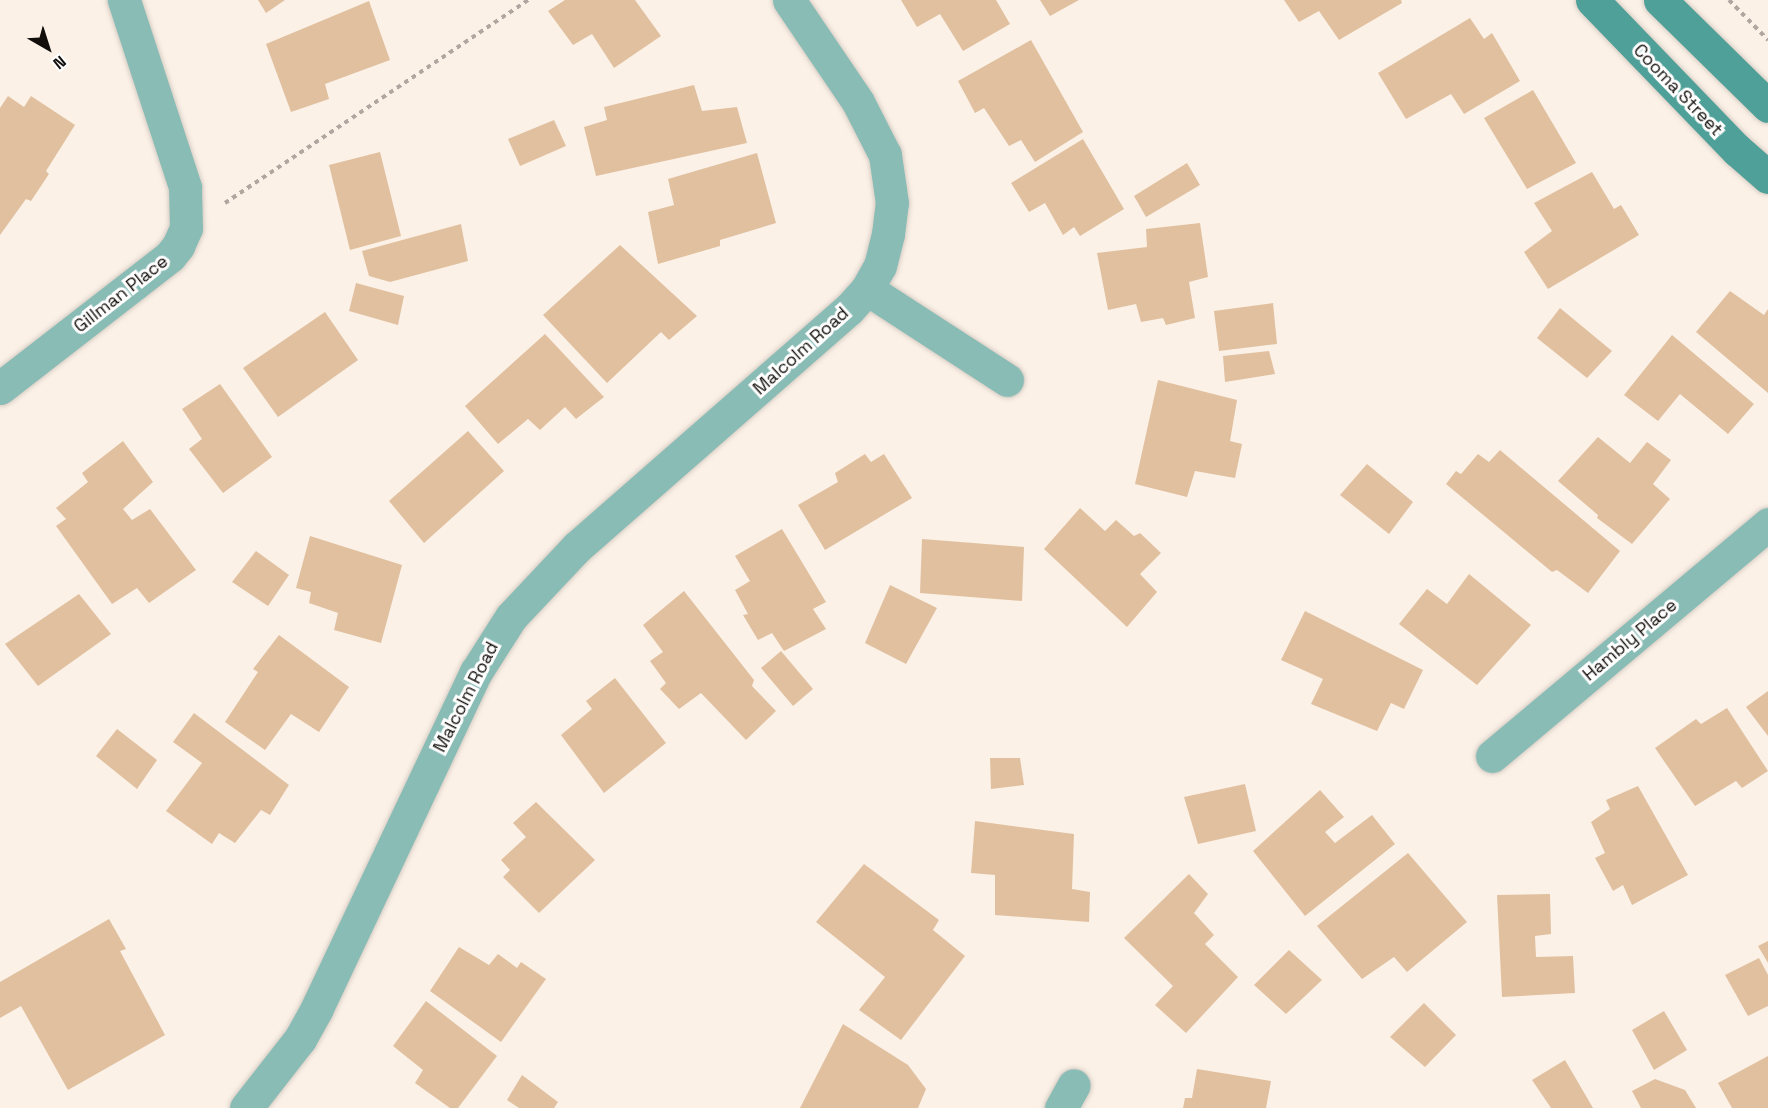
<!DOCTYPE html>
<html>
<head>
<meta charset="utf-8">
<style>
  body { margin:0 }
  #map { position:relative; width:1768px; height:1108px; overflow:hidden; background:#fbf1e7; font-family:"Space Grotesk",sans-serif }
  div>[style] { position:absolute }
  .building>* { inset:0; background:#e1c09f }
  .path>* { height:4px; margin-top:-2px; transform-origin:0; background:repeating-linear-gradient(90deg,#afa7a0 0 4.5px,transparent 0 9px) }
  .roads { filter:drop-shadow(0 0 2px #d6cdc4) drop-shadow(0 0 2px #d6cdc4) }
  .minor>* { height:33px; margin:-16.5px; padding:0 16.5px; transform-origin:16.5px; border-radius:16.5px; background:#8abcb6 }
  .secondary>* { height:33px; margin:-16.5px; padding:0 16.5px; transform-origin:16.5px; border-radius:16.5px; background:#4fa098 }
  span { translate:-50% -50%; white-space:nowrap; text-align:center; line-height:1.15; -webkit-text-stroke:6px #fff; paint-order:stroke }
  .street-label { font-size:18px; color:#120e0b }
  .north { position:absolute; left:18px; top:18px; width:60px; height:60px; -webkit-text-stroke:4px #fff; paint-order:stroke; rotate:141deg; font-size:16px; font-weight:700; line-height:24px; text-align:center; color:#120e0b }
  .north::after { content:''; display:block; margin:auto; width:21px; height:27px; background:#120e0b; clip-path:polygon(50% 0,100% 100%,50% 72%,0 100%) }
</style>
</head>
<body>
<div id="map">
  <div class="building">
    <i style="clip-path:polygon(258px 0,285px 0,266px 13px)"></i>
    <i style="clip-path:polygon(565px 0,635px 0,661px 36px,614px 68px,592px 34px,573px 45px,548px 11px)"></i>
    <i style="clip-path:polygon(901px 0,996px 0,1010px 24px,963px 51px,940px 14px,917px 27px)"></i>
    <i style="clip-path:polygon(1040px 0,1079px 0,1050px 16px)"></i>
    <i style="clip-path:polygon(1284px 0,1401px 0,1402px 3px,1339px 40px,1319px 11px,1299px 22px)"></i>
    <i style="clip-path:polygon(369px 1px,390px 60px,325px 84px,329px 99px,291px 112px,266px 44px)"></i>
    <i style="clip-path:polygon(1470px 18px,1484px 39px,1492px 33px,1520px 81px,1464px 114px,1451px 94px,1406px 119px,1378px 73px)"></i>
    <i style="clip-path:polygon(1031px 40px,1083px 132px,1035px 162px,1021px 140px,1009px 146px,984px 108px,975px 113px,958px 81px)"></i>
    <i style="clip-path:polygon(694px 85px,702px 111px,737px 107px,747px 143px,596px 176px,584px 127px,607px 120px,604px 107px)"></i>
    <i style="clip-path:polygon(1533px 90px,1576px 163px,1527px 189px,1484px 118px)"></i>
    <i style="clip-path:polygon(8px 96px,24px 107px,31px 96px,75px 125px,46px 171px,49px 174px,31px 201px,26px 199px,0 235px,0 108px)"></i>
    <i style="clip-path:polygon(554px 120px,566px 146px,520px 166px,508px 139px)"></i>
    <i style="clip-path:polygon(1083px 139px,1124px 209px,1080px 236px,1074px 227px,1063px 235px,1045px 203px,1029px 212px,1011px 183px)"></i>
    <i style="clip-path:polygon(380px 152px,401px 236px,350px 250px,329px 165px)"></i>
    <i style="clip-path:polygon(757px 153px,776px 223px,720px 240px,720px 246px,658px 264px,648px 212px,674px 205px,668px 179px)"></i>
    <i style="clip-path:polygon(1187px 163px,1200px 185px,1146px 217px,1134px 196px)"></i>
    <i style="clip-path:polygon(1592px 172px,1614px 209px,1621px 205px,1639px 235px,1548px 289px,1524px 252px,1552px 231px,1534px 203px)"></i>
    <i style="clip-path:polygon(1200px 223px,1208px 277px,1189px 282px,1195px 318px,1166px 325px,1163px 318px,1141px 322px,1136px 304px,1108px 310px,1097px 253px,1147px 247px,1146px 229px)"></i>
    <i style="clip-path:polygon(461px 224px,468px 261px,390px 282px,369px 276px,362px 251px)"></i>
    <i style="clip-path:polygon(620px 245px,697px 316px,669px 340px,661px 332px,607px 383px,543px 315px)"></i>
    <i style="clip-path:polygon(356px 283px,404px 296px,398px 325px,349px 311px)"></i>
    <i style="clip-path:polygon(1730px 291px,1764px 315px,1768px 309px,1768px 393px,1696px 332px)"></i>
    <i style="clip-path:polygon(1273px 303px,1277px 344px,1219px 351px,1214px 311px)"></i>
    <i style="clip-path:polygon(1560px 308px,1612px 351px,1587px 378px,1537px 338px)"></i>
    <i style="clip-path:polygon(325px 312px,358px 360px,278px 417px,243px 368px)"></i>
    <i style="clip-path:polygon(545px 334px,604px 397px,576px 419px,565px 407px,540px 430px,528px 419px,498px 444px,465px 406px)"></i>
    <i style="clip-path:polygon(1672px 335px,1754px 404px,1728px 434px,1680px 394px,1658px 421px,1624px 395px)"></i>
    <i style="clip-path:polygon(1269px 351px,1275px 374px,1225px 382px,1223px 356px)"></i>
    <i style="clip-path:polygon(1158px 380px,1237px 400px,1230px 441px,1242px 444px,1235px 478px,1195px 471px,1187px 497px,1135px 484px)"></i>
    <i style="clip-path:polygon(220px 384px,272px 457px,223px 493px,189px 449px,202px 439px,182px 409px)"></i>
    <i style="clip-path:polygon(468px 431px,504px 471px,424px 543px,389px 501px)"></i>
    <i style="clip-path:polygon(1598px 437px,1630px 463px,1647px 442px,1671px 460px,1653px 484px,1670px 499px,1632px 544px,1597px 518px,1598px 515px,1558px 481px)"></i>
    <i style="clip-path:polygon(123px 441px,153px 482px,123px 509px,132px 520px,150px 509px,196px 570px,149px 603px,137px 588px,112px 604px,56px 526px,66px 519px,56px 508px,88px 482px,82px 473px)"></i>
    <i style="clip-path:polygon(1500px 450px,1620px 551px,1588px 593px,1557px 570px,1552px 572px,1446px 484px,1456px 471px,1461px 474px,1478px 454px,1489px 462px)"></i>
    <i style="clip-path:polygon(865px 454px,871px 462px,884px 454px,912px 498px,825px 550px,798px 505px,838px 482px,835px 473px)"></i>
    <i style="clip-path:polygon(1367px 464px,1413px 502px,1389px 534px,1340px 495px)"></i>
    <i style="clip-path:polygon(1080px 508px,1105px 531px,1116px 520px,1134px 536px,1140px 533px,1161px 553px,1140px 574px,1157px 592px,1127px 627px,1044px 549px)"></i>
    <i style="clip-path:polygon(782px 529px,826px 602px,813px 609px,826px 629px,784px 651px,772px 633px,758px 640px,743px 615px,748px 614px,735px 590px,750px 581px,735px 556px)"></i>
    <i style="clip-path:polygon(310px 536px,402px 565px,381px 643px,334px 630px,338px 613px,309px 603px,311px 592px,296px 588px)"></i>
    <i style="clip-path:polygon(922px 539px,1024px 547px,1022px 601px,920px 593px)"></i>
    <i style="clip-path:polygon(256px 551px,289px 575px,268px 606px,232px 582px)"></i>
    <i style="clip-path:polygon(1469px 574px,1531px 625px,1477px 685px,1399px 624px,1427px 589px,1447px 604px)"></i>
    <i style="clip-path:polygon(890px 585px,937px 608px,906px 664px,865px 643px)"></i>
    <i style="clip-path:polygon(684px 591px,754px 680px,752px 686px,776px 711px,746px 740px,701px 693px,679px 709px,660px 689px,666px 683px,650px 661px,663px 652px,643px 625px)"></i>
    <i style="clip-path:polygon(79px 594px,111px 634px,38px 686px,5px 644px)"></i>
    <i style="clip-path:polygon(1305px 611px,1423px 670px,1404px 709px,1391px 703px,1377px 731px,1311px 704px,1323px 679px,1281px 660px)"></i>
    <i style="clip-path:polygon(279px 635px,349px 687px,319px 732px,291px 714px,265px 750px,225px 722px,258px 672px,253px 669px)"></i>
    <i style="clip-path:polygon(781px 651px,813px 689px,793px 706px,761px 668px)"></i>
    <i style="clip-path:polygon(615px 678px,666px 743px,604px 793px,561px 735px,592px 709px,586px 701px)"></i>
    <i style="clip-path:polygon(1768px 691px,1768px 736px,1746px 707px)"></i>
    <i style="clip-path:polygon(1727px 708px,1768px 771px,1742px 788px,1736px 781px,1695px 806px,1655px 748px,1696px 719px,1701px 724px)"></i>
    <i style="clip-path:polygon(194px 713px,289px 785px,270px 815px,261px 810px,235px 843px,219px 833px,212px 844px,166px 811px,202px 763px,173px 742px)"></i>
    <i style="clip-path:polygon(117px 729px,157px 760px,137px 789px,96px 756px)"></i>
    <i style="clip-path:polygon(990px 758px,1020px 758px,1024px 785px,991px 789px)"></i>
    <i style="clip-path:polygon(1245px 784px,1256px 831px,1198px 844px,1184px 797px)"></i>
    <i style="clip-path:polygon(1638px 786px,1688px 875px,1632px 905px,1623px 885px,1613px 891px,1595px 858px,1605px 853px,1591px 822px,1610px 809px,1606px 800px)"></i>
    <i style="clip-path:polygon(1320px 790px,1344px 817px,1325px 832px,1335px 843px,1372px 815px,1395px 844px,1305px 916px,1253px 851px)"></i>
    <i style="clip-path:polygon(536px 802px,595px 860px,539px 913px,503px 877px,510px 870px,501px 860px,526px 837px,513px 823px)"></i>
    <i style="clip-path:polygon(975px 821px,1074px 834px,1072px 889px,1090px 892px,1089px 922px,995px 915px,995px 875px,971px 873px)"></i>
    <i style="clip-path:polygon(1408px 853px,1467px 922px,1407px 972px,1394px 957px,1362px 979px,1317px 926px)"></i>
    <i style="clip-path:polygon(864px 864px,939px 920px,933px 930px,965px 956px,901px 1040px,859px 1010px,885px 977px,816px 922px)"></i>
    <i style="clip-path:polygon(1189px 874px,1208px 894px,1194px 913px,1214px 935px,1205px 944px,1238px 977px,1186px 1033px,1155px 1005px,1173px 986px,1124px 938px)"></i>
    <i style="clip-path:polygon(1550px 894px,1551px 934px,1535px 936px,1536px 957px,1573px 956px,1575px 993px,1502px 997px,1497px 895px)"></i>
    <i style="clip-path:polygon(109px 919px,126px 949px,120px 951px,165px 1035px,68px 1090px,21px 1006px,0 1018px,0 982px)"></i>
    <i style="clip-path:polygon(1768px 941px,1768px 963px,1758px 946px)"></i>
    <i style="clip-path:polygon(459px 947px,489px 965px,498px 954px,517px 968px,521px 962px,546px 979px,501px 1042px,430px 991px)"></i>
    <i style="clip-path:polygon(1289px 950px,1322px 980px,1286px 1014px,1254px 985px)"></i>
    <i style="clip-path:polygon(1759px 958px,1768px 975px,1768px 1006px,1748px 1016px,1725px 975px)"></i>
    <i style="clip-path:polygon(426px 1001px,497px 1056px,458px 1108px,450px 1108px,415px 1083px,423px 1070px,393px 1046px)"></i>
    <i style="clip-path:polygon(1424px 1003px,1456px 1035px,1425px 1067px,1390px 1037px)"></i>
    <i style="clip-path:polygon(1664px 1011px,1687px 1050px,1654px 1070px,1632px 1030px)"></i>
    <i style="clip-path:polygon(843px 1024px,908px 1065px,926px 1089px,918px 1108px,800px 1108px)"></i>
    <i style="clip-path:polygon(1768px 1056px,1768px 1108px,1732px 1108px,1718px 1083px)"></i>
    <i style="clip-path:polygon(1565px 1060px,1593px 1108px,1551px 1108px,1532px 1080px)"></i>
    <i style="clip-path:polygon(1197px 1069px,1271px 1081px,1266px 1108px,1183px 1108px,1185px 1098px,1192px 1098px)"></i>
    <i style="clip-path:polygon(522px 1075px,558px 1102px,554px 1108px,519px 1108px,507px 1100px)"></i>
    <i style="clip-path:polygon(1655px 1079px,1685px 1090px,1696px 1108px,1641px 1108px,1632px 1091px)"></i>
  </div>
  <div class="path">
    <i style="left:1729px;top:0;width:56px;rotate:45.7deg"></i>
    <i style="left:225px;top:203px;width:365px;rotate:-33.8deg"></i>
  </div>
  <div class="roads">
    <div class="minor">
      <i style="left:867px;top:289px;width:167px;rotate:33deg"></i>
      <i style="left:0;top:388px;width:215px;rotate:-37.8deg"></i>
      <i style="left:170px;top:256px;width:13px;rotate:-51deg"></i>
      <i style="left:178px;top:246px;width:20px;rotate:-66deg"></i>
      <i style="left:186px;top:228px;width:41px;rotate:-91.4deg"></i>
      <i style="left:185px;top:187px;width:197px;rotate:-108.1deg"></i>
      <i style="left:1492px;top:756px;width:361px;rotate:-40deg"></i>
      <i style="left:246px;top:1108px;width:88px;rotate:-52deg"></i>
      <i style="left:300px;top:1039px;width:35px;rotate:-61deg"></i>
      <i style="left:317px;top:1008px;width:372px;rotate:-64.7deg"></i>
      <i style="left:476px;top:672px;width:65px;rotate:-57.5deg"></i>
      <i style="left:511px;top:617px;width:96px;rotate:-46.7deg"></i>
      <i style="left:577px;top:547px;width:361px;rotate:-41.2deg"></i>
      <i style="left:849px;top:309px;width:27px;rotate:-48deg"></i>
      <i style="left:867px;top:289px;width:26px;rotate:-61deg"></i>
      <i style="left:880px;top:266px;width:33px;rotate:-76deg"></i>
      <i style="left:888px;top:234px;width:31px;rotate:-83deg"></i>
      <i style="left:892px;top:203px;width:49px;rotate:-98.3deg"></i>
      <i style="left:885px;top:155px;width:59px;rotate:-117deg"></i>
      <i style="left:858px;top:102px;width:123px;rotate:-124.1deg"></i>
      <i style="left:1061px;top:1108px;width:26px;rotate:-61deg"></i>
    </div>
    <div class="secondary">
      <i style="left:1592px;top:0;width:209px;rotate:46deg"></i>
      <i style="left:1737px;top:150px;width:41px;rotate:41.1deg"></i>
      <i style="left:1660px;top:0;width:151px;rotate:44.5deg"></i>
    </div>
  </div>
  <div class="street-label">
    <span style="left:1678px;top:90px;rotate:46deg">Cooma Street</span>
    <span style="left:121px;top:294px;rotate:-38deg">Gillman Place</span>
    <span style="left:801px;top:351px;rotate:-42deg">Malcolm Road</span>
    <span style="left:1630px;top:640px;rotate:-40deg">Hambly Place</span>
    <span style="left:466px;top:697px;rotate:-63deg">Malcolm Road</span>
  </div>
  <div class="north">N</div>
</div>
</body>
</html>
